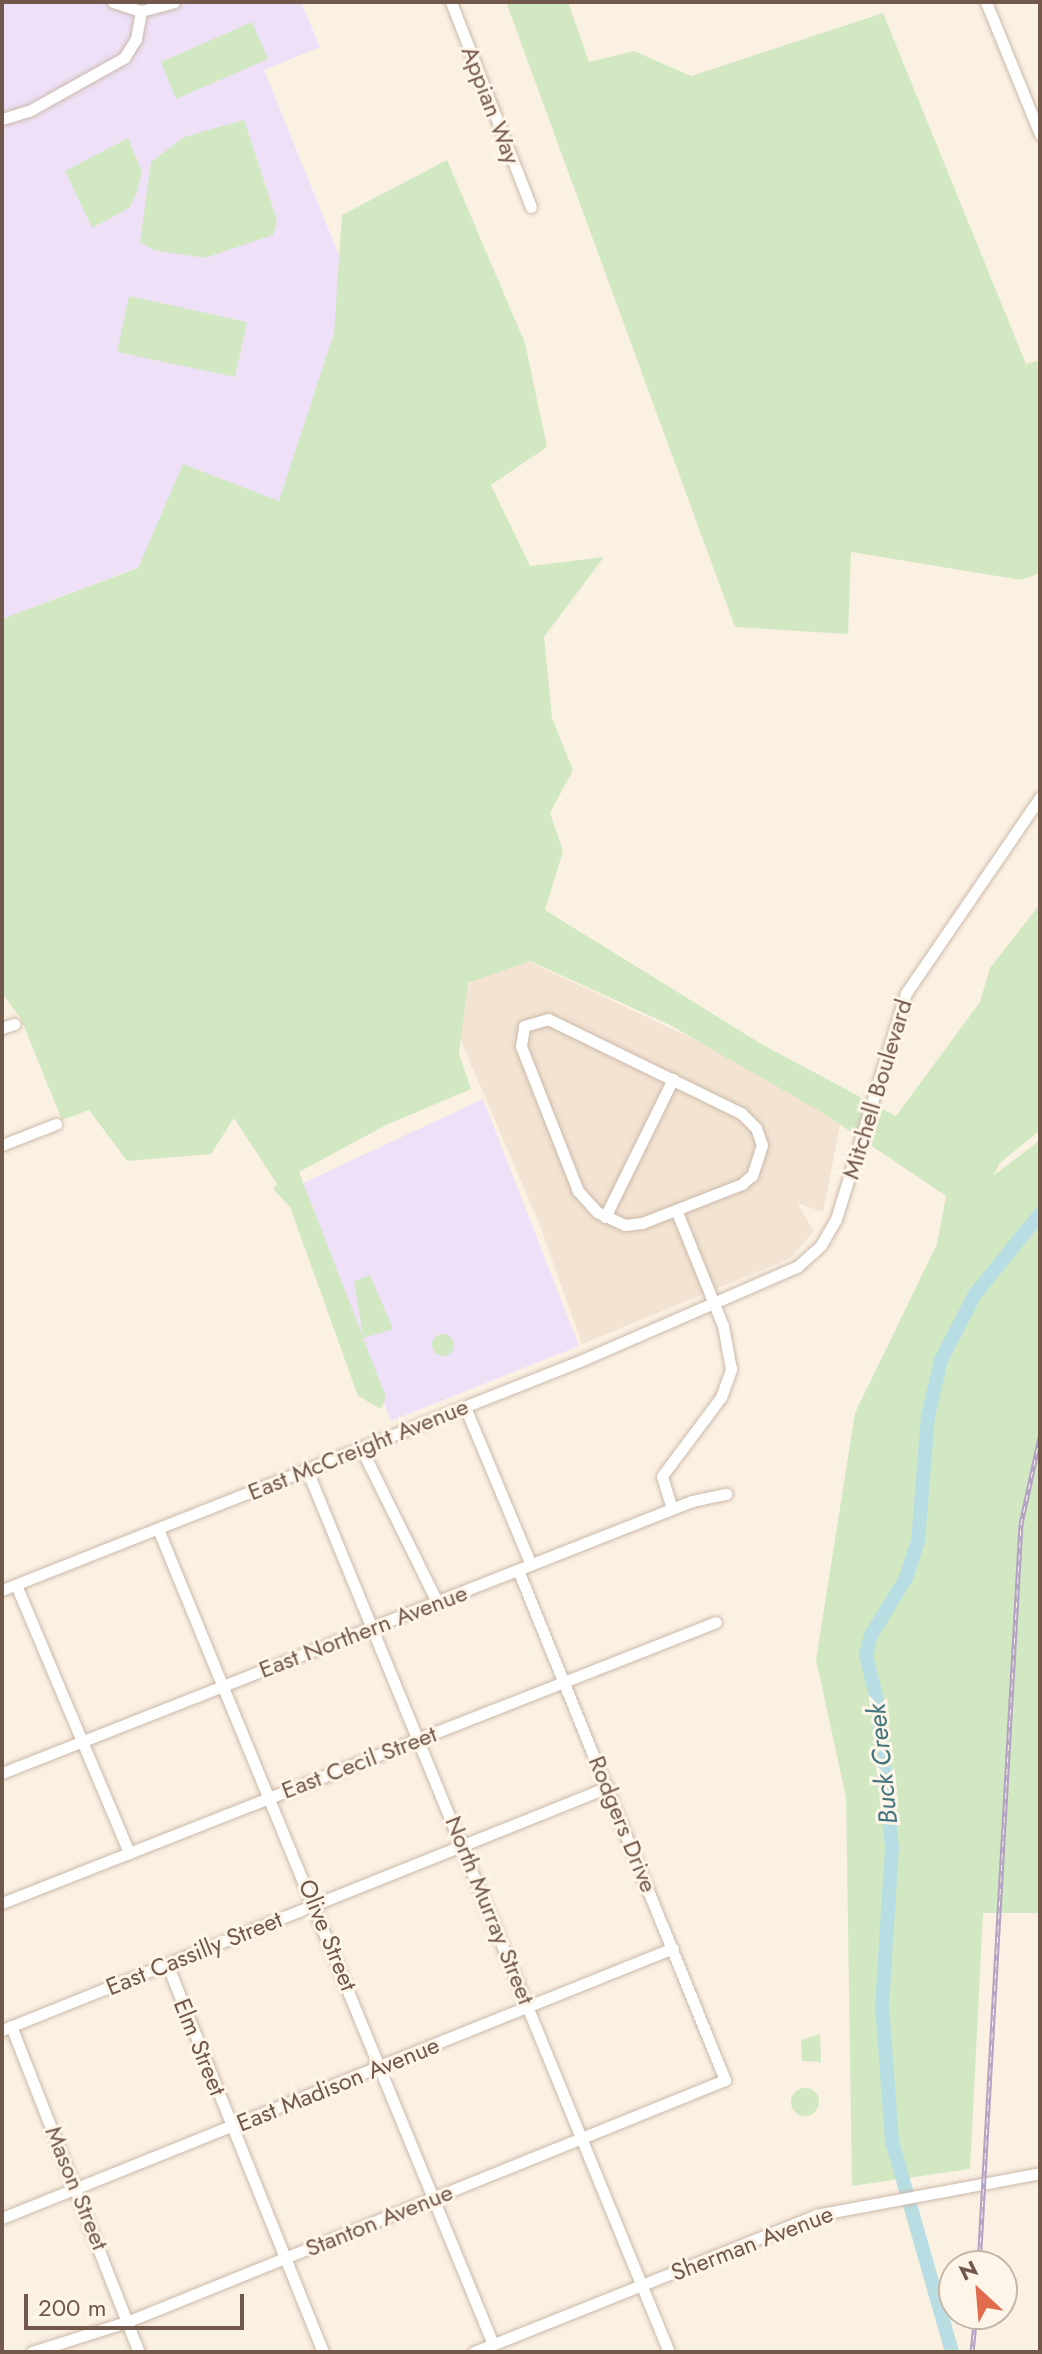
<!DOCTYPE html>
<html>
<head>
<meta charset="utf-8">
<style>
  body { margin:0 }
  #map { position:relative; width:1042px; height:2354px; overflow:hidden; background:#fbf1e3; font-family:Jost,sans-serif }
  div>[style] { position:absolute }
  .residential>* { inset:0; background:#f2e3d2 }
  .education>* { inset:0; background:#eee0f7 }
  .green>* { inset:0; background:#d2e8c2 }
  .round { border-radius:50% }
  .river>* { height:14px; margin:-7px; padding:0 7px; transform-origin:7px; border-radius:7px; background:#b8dee4 }
  .roads { filter:drop-shadow(0 0 2px #ccb9aa) drop-shadow(0 0 2px #ccb9aa) }
  .minor>* { height:11px; margin:-5.5px; padding:0 5.5px; transform-origin:5.5px; border-radius:5.5px; background:#fff }
  .rail>* { height:5px; margin-top:-2.5px; transform-origin:0; background:repeating-linear-gradient(90deg,#fef5e9 0 6px,#b4a2c4 0 12px); box-sizing:border-box; border-block:2px solid #b4a2c4 }
  span { translate:-50% -50%; white-space:nowrap; text-align:center; line-height:1.15; -webkit-text-stroke:6px #fef5e9; paint-order:stroke }
  .street-label { font-size:24px; color:#72584a }
  .water-label { font-size:26px; color:#42757e; font-style:italic }
  .frame { position:absolute; inset:0; border:4px solid #72584a; pointer-events:none }
  .north { position:absolute; left:938px; top:2250px; width:80px; height:80px; box-sizing:border-box; background:#fef5e9; border:2px solid #c6b6a9; border-radius:50%; rotate:334deg; font-size:22px; font-weight:700; line-height:32px; text-align:center; color:#72584a }
  .north::after { content:''; display:block; margin:auto; width:28px; height:36px; background:#e16b4d; clip-path:polygon(50% 0,100% 100%,50% 72%,0 100%) }
  .scale { position:absolute; left:24px; top:2294px; width:220px; height:36px; box-sizing:border-box; border:4px solid #72584a; border-top:0; padding-left:10px; font-size:24px; line-height:28px; white-space:nowrap; color:#72584a; -webkit-text-stroke:6px #fef5e9; paint-order:stroke }
</style>
</head>
<body>
<div id="map">
  <div class="residential">
    <i style="clip-path:polygon(505px 950px,843px 1110px,823px 1212px,797px 1203px,814px 1231px,791px 1258px,582px 1344px,539px 1223px,458px 1034px,456px 998px)"></i>
  </div>
  <div class="education">
    <i style="clip-path:polygon(2px 2px,301px 2px,320px 47px,264px 70px,422px 460px,2px 619px)"></i>
    <i style="clip-path:polygon(483px 1099px,579px 1346px,391px 1421px,299px 1185px)"></i>
  </div>
  <div class="green">
    <i style="clip-path:polygon(506px 2px,568px 2px,589px 62px,634px 51px,691px 76px,883px 13px,1026px 364px,1040px 360px,1040px 573px,1021px 580px,851px 552px,848px 634px,735px 627px)"></i>
    <i style="clip-path:polygon(252px 22px,268px 59px,176px 99px,161px 62px)"></i>
    <i style="clip-path:polygon(244px 120px,277px 221px,273px 235px,205px 258px,153px 250px,140px 242px,151px 162px,184px 137px)"></i>
    <i style="clip-path:polygon(128px 138px,142px 172px,137px 192px,129px 208px,92px 228px,65px 171px)"></i>
    <i style="clip-path:polygon(447px 160px,525px 343px,547px 447px,491px 485px,530px 566px,604px 557px,544px 637px,552px 718px,573px 770px,550px 813px,563px 851px,545px 910px,763px 1045px,896px 1116px,980px 1002px,990px 968px,1040px 904px,1040px 1130px,1000px 1163px,993px 1176px,1040px 1140px,1040px 1913px,983px 1913px,970px 2169px,852px 2186px,846px 1797px,816px 1660px,855px 1413px,937px 1244px,946px 1196px,826px 1115px,670px 1025px,530px 961px,468px 983px,459px 1054px,471px 1089px,386px 1125px,299px 1172px,363px 1337px,354px 1281px,370px 1275px,393px 1329px,363px 1338px,386px 1397px,381px 1409px,358px 1396px,290px 1207px,273px 1189px,277px 1184px,234px 1118px,211px 1154px,127px 1161px,89px 1110px,62px 1120px,21px 1019px,2px 993px,2px 619px,138px 568px,183px 464px,279px 501px,334px 333px,342px 215px)"></i>
    <i style="clip-path:polygon(129px 296px,247px 322px,235px 377px,117px 352px)"></i>
    <i class="round" style="left:432px;top:1334px;width:22px;height:22px"></i>
    <i style="clip-path:polygon(820px 2034px,821px 2062px,802px 2061px,801px 2040px)"></i>
    <i class="round" style="left:791px;top:2088px;width:28px;height:28px"></i>
  </div>
  <div class="river">
    <i style="left:952px;top:2352px;width:219px;rotate:-105.9deg"></i>
    <i style="left:892px;top:2141px;width:135px;rotate:-94.2deg"></i>
    <i style="left:882px;top:2006px;width:158px;rotate:-86.4deg"></i>
    <i style="left:892px;top:1848px;width:149px;rotate:-95.8deg"></i>
    <i style="left:877px;top:1700px;width:46px;rotate:-103.7deg"></i>
    <i style="left:866px;top:1655px;width:21px;rotate:-76deg"></i>
    <i style="left:871px;top:1635px;width:67px;rotate:-58.4deg"></i>
    <i style="left:906px;top:1578px;width:38px;rotate:-72deg"></i>
    <i style="left:918px;top:1542px;width:126px;rotate:-85.5deg"></i>
    <i style="left:928px;top:1416px;width:57px;rotate:-76.9deg"></i>
    <i style="left:941px;top:1360px;width:74px;rotate:-62.7deg"></i>
    <i style="left:975px;top:1294px;width:103px;rotate:-50.9deg"></i>
  </div>
  <div class="roads">
    <div class="minor">
      <i style="left:113px;top:2px;width:29px;rotate:18deg"></i>
      <i style="left:141px;top:11px;width:34px;rotate:-15deg"></i>
      <i style="left:451px;top:2px;width:220px;rotate:68.7deg"></i>
      <i style="left:986px;top:2px;width:143px;rotate:67.8deg"></i>
      <i style="left:2px;top:119px;width:28px;rotate:-17deg"></i>
      <i style="left:29px;top:111px;width:109px;rotate:-29.2deg"></i>
      <i style="left:124px;top:58px;width:22px;rotate:-58deg"></i>
      <i style="left:136px;top:39px;width:28px;rotate:-80deg"></i>
      <i style="left:548px;top:1019px;width:215px;rotate:26deg"></i>
      <i style="left:741px;top:1113px;width:21px;rotate:45deg"></i>
      <i style="left:756px;top:1128px;width:18px;rotate:71deg"></i>
      <i style="left:762px;top:1145px;width:32px;rotate:108deg"></i>
      <i style="left:752px;top:1175px;width:13px;rotate:138deg"></i>
      <i style="left:742px;top:1184px;width:107px;rotate:158.7deg"></i>
      <i style="left:642px;top:1223px;width:17px;rotate:173deg"></i>
      <i style="left:625px;top:1225px;width:31px;rotate:-155deg"></i>
      <i style="left:597px;top:1212px;width:28px;rotate:-132deg"></i>
      <i style="left:578px;top:1191px;width:156px;rotate:-111.5deg"></i>
      <i style="left:521px;top:1046px;width:20px;rotate:-81deg"></i>
      <i style="left:524px;top:1026px;width:25px;rotate:-16deg"></i>
      <i style="left:2px;top:1028px;width:13px;rotate:-18deg"></i>
      <i style="left:2px;top:1145px;width:58px;rotate:-21.3deg"></i>
      <i style="left:605px;top:1217px;width:154px;rotate:-63.8deg"></i>
      <i style="left:465px;top:1407px;width:171px;rotate:67.3deg"></i>
      <i style="left:361px;top:1448px;width:172px;rotate:63.7deg"></i>
      <i style="left:307px;top:1470px;width:953px;rotate:67.69deg"></i>
      <i style="left:672px;top:1509px;width:34px;rotate:-107deg"></i>
      <i style="left:662px;top:1476px;width:99px;rotate:-53.2deg"></i>
      <i style="left:721px;top:1397px;width:30px;rotate:-70deg"></i>
      <i style="left:731px;top:1369px;width:44px;rotate:-100.5deg"></i>
      <i style="left:723px;top:1326px;width:123px;rotate:-112deg"></i>
      <i style="left:158px;top:1529px;width:881px;rotate:67.66deg"></i>
      <i style="left:16px;top:1585px;width:291px;rotate:67.1deg"></i>
      <i style="left:2px;top:1590px;width:622px;rotate:-21.61deg"></i>
      <i style="left:580px;top:1361px;width:238px;rotate:-23.5deg"></i>
      <i style="left:798px;top:1266px;width:31px;rotate:-42deg"></i>
      <i style="left:821px;top:1245px;width:30px;rotate:-60deg"></i>
      <i style="left:836px;top:1219px;width:237px;rotate:-72.8deg"></i>
      <i style="left:906px;top:993px;width:237px;rotate:-55.6deg"></i>
      <i style="left:2px;top:1773px;width:742px;rotate:-21.51deg"></i>
      <i style="left:692px;top:1501px;width:35px;rotate:-12deg"></i>
      <i style="left:2px;top:1903px;width:767px;rotate:-21.48deg"></i>
      <i style="left:167px;top:1964px;width:418px;rotate:68.1deg"></i>
      <i style="left:11px;top:2026px;width:350px;rotate:68.6deg"></i>
      <i style="left:2px;top:2030px;width:653px;rotate:-21.85deg"></i>
      <i style="left:2px;top:2218px;width:723px;rotate:-21.92deg"></i>
      <i style="left:32px;top:2352px;width:102px;rotate:-17.7deg"></i>
      <i style="left:129px;top:2321px;width:643px;rotate:-22.02deg"></i>
      <i style="left:725px;top:2080px;width:550px;rotate:-112.09deg"></i>
      <i style="left:474px;top:2352px;width:368px;rotate:-21.8deg"></i>
      <i style="left:816px;top:2215px;width:228px;rotate:-10.6deg"></i>
    </div>
  </div>
  <div class="rail">
    <i style="left:979px;top:2266px;width:743px;rotate:-86.76deg"></i>
    <i style="left:1021px;top:1524px;width:89px;rotate:-77.7deg"></i>
    <i style="left:972px;top:2352px;width:38px;rotate:-84deg"></i>
  </div>
  <div class="street-label">
    <span style="left:491px;top:105px;rotate:69deg">Appian Way</span>
    <span style="left:877px;top:1089px;rotate:-73deg">Mitchell Boulevard</span>
    <span style="left:358px;top:1449px;rotate:-22deg">East McCreight Avenue</span>
    <span style="left:363px;top:1631px;rotate:-21deg">East Northern Avenue</span>
    <span style="left:359px;top:1762px;rotate:-21deg">East Cecil Street</span>
    <span style="left:623px;top:1824px;rotate:68deg">Rodgers Drive</span>
    <span style="left:490px;top:1910px;rotate:68deg">North Murray Street</span>
    <span style="left:328px;top:1935px;rotate:68deg">Olive Street</span>
    <span style="left:194px;top:1953px;rotate:-22deg">East Cassilly Street</span>
    <span style="left:200px;top:2047px;rotate:68deg">Elm Street</span>
    <span style="left:338px;top:2084px;rotate:-22deg">East Madison Avenue</span>
    <span style="left:77px;top:2188px;rotate:68deg">Mason Street</span>
    <span style="left:379px;top:2220px;rotate:-22deg">Stanton Avenue</span>
    <span style="left:752px;top:2243px;rotate:-21deg">Sherman Avenue</span>
  </div>
  <div class="water-label">
    <span style="left:883px;top:1764px;rotate:-96deg">Buck Creek</span>
  </div>
  <div class="frame"></div>
  <div class="north">N</div>
  <div class="scale">200 m</div>
</div>
</body>
</html>
